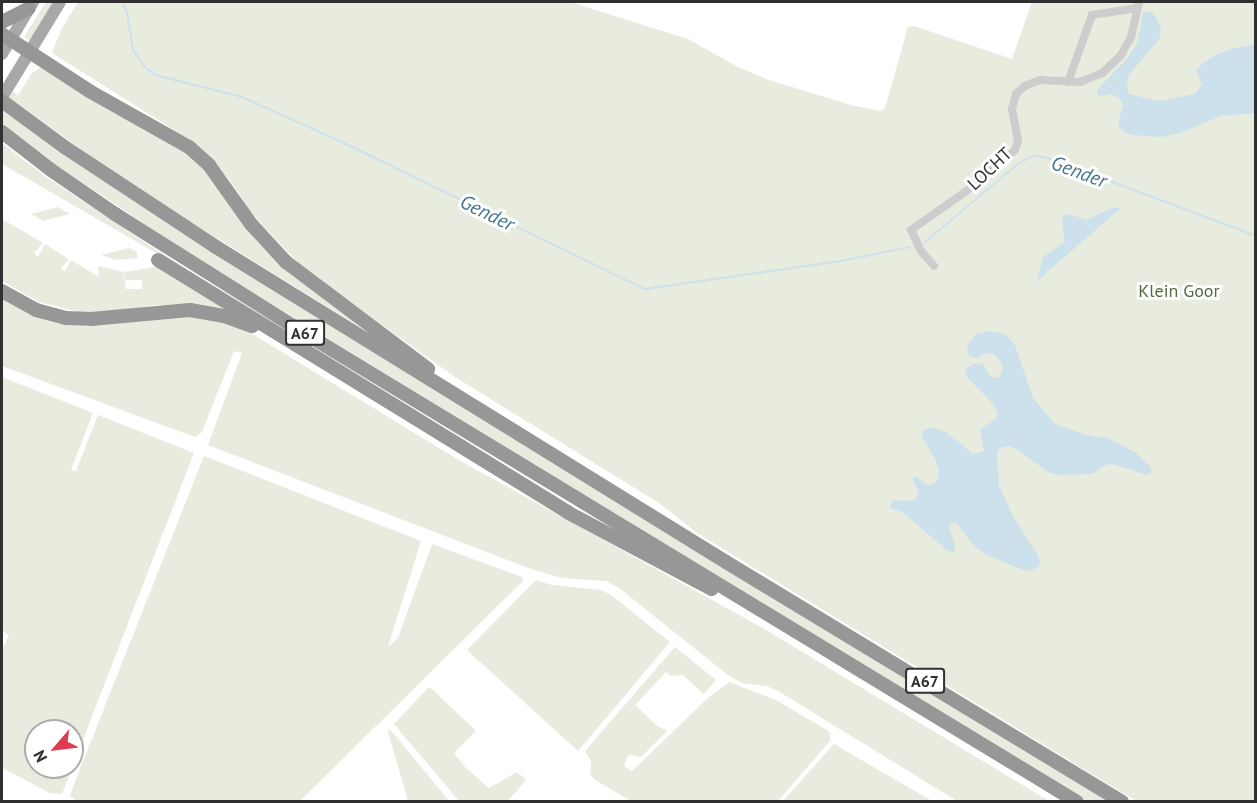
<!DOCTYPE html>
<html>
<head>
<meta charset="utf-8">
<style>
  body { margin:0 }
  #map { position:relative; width:1257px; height:803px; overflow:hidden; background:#fff; font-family:"PT Sans",sans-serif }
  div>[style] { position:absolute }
  .green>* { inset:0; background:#e7ecdf }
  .water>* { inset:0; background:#cce1eb }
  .stream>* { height:2px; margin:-1px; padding:0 1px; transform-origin:1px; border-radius:1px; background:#cce1eb }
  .minor>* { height:8px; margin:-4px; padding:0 4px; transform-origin:4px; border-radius:4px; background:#cdcdcd }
  .primary>* { height:12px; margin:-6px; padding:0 6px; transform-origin:6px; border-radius:6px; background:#a8a8a8 }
  .motorway>* { height:14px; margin:-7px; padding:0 7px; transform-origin:7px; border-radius:7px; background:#979797 }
  span { translate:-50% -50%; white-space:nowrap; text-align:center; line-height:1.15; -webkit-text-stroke:6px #fff; paint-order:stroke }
  .shield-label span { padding:2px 4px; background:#fff; border:2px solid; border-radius:4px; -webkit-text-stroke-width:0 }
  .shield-label { font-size:16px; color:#303030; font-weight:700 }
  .street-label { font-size:18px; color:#303030 }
  .park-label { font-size:18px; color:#566a3f }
  .water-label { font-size:20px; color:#42758f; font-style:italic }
  .frame { position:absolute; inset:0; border:3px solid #303030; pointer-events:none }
  .north { position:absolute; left:24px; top:719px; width:60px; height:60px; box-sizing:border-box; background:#fff; border:2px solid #acacac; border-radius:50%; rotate:242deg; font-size:16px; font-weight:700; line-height:24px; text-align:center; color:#303030 }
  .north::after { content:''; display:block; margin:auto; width:21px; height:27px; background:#dd3d51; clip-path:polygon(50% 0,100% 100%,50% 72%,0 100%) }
</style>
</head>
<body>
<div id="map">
  <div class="green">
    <i style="clip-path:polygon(46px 2px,57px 2px,32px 42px,24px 37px)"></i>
    <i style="clip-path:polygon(78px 2px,570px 2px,688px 39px,736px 66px,769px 80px,851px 105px,881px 111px,885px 108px,908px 27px,914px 26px,1012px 59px,1032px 2px,1255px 2px,1255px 801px,1136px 801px,697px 533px,659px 503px,455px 377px,305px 270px,253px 215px,230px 180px,198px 145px,52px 53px,61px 30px)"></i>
    <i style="clip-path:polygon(45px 64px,190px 152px,249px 225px,378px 338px,176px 213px,100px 163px,2px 92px,2px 83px,18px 95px,31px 74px)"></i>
    <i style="clip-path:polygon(2px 108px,1113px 801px,1087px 801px,206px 264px,54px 164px,2px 126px)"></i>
    <i style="clip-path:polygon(2px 143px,46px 177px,196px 276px,2px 164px)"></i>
    <i style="clip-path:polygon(58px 207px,70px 214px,43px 221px,31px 214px)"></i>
    <i style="clip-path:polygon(2px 219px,43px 243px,34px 253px,38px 257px,45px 244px,69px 259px,61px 268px,65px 271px,71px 260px,99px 277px,98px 266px,124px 272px,126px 289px,142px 289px,142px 280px,125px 280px,125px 272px,160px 266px,244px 316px,177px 305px,156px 305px,92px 315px,39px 302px,2px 281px)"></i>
    <i style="clip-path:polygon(129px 248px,137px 252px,137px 258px,116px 260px,101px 255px)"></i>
    <i style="clip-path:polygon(2px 298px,33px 315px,67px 325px,107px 323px,164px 314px,218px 319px,241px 327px,457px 459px,761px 627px,1049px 801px,957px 801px,778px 691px,767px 686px,742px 683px,728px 675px,619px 588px,606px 581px,562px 578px,531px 569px,208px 445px,242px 353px,234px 351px,202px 432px,195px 437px,2px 366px)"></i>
    <i style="clip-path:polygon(evenodd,2px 377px,93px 413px,71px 470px,76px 471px,98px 415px,194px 453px,62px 794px,50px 793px,2px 768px,2px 650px,9px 635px,2px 631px,2px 377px,36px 731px,72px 731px,72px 767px,36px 767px,36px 731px)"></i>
    <i style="clip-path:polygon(204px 456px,421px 541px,388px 647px,398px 638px,432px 544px,522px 577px,523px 581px,300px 801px,77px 801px,70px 796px,74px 784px)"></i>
    <i style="clip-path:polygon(536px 580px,552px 585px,601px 590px,611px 595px,670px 642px,578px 751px,467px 650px)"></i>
    <i style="clip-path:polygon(675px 647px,716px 680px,704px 694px,683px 675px,672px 676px,666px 672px,635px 705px,656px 725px,667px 731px,641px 757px,628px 755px,624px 766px,632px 771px,709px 697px,729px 682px,776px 700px,830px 732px,830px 741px,778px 801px,631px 801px,595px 780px,590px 774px,591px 761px,585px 751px)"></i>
    <i style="clip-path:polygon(428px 688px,431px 688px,476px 731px,454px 753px,465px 767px,489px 788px,517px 772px,526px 780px,508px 801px,459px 801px,394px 724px)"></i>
    <i style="clip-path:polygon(387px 728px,394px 734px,449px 801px,408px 801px)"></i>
    <i style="clip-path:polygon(834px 744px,932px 801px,783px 801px)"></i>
  </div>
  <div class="water">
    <i style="clip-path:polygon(1150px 11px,1156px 17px,1161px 29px,1160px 38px,1129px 75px,1127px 87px,1129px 94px,1159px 101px,1195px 94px,1202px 84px,1196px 71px,1201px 65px,1215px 55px,1234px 48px,1253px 45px,1256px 45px,1255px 113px,1221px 116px,1180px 133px,1162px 137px,1132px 135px,1122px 131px,1118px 124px,1123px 104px,1119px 98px,1111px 94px,1098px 96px,1097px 90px,1129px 56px,1137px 43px,1143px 12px)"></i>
    <i style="clip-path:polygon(1112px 208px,1121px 208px,1037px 281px,1043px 257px,1065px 242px,1062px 222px,1063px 216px,1070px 214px,1086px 220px)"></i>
    <i style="clip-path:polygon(989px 331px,1005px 334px,1015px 345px,1033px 398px,1055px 424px,1087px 435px,1108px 438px,1136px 453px,1149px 465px,1152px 472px,1147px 475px,1112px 464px,1106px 465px,1092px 474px,1058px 475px,1048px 472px,1019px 451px,1009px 446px,1000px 448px,997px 454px,999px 486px,1014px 518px,1039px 557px,1040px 564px,1035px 569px,1026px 571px,987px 555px,975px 547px,957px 524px,952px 523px,949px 526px,955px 545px,954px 552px,948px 551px,902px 512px,890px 508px,892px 500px,907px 501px,916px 499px,919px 493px,912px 478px,915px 476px,927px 485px,934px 484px,938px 478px,939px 470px,936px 461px,921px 435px,924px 430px,932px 427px,946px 432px,973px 454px,984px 451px,980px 430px,996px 418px,998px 413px,993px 404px,965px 375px,966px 369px,973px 364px,982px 363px,992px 378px,999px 377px,1003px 370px,1001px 363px,994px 354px,985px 353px,978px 358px,971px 357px,967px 353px,968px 344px,976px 334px)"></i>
  </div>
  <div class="stream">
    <i style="left:122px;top:2px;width:11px;rotate:63deg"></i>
    <i style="left:127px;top:12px;width:38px;rotate:81deg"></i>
    <i style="left:133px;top:50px;width:21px;rotate:55deg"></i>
    <i style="left:145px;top:67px;width:13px;rotate:39deg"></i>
    <i style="left:155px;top:75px;width:90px;rotate:14.2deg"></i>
    <i style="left:242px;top:97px;width:112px;rotate:24.3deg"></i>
    <i style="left:344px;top:143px;width:335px;rotate:25.9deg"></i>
    <i style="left:645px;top:289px;width:198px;rotate:-8.1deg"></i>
    <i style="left:841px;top:261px;width:70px;rotate:-11.5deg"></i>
    <i style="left:925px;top:242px;width:121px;rotate:-40deg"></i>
    <i style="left:1018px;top:164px;width:18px;rotate:-29deg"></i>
    <i style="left:1034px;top:155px;width:21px;rotate:14deg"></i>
    <i style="left:1054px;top:160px;width:216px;rotate:20.6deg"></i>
  </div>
  <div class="minor">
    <i style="left:1068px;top:82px;width:71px;rotate:-70.3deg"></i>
    <i style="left:1092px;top:15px;width:46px;rotate:-8.8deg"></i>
    <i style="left:934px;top:266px;width:20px;rotate:-131deg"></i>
    <i style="left:921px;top:251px;width:23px;rotate:-115deg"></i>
    <i style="left:911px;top:230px;width:66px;rotate:-35.1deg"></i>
    <i style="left:965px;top:192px;width:65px;rotate:-40deg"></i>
    <i style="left:1015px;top:150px;width:10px;rotate:-73deg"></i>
    <i style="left:1018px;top:140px;width:32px;rotate:-101deg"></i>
    <i style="left:1012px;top:109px;width:16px;rotate:-75deg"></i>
    <i style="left:1016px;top:94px;width:12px;rotate:-42deg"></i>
    <i style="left:1025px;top:86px;width:16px;rotate:-22deg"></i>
    <i style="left:1040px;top:80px;width:40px;rotate:2.9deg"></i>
    <i style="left:1080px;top:82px;width:24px;rotate:-22deg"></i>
    <i style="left:1102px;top:73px;width:26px;rotate:-43deg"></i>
    <i style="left:1121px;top:55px;width:21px;rotate:-61deg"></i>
    <i style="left:1131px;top:37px;width:36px;rotate:-77deg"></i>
  </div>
  <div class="primary">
    <i style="left:2px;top:54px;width:61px;rotate:-59.2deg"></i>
    <i style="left:2px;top:97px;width:111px;rotate:-58.6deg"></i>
  </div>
  <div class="motorway">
    <i style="left:2px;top:22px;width:30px;rotate:-27deg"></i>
    <i style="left:2px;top:34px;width:106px;rotate:33.1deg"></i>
    <i style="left:91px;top:92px;width:112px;rotate:29.3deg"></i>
    <i style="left:189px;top:147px;width:27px;rotate:42deg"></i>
    <i style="left:209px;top:165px;width:72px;rotate:54.6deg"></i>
    <i style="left:251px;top:224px;width:52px;rotate:47.4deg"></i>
    <i style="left:286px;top:262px;width:178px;rotate:37deg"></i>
    <i style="left:2px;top:101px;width:79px;rotate:36.3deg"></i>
    <i style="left:66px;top:148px;width:180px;rotate:33.4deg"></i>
    <i style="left:216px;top:247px;width:599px;rotate:31.7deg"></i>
    <i style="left:726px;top:562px;width:463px;rotate:31.2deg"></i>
    <i style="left:2px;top:132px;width:62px;rotate:37.8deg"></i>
    <i style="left:51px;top:170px;width:78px;rotate:34.5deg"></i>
    <i style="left:115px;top:214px;width:204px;rotate:32.2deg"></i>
    <i style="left:288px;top:323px;width:923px;rotate:31.26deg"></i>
    <i style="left:158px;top:260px;width:480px;rotate:31.6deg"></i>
    <i style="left:567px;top:512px;width:164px;rotate:28deg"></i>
    <i style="left:2px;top:291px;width:39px;rotate:29deg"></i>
    <i style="left:36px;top:310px;width:31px;rotate:15deg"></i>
    <i style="left:66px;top:318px;width:25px;rotate:2deg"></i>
    <i style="left:91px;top:319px;width:99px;rotate:-5.2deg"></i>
    <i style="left:190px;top:310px;width:35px;rotate:10deg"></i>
    <i style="left:224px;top:316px;width:30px;rotate:20deg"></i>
  </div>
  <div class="shield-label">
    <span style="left:305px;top:333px">A67</span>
    <span style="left:925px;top:681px">A67</span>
  </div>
  <div class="street-label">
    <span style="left:990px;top:169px;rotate:-43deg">LOCHT</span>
  </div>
  <div class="park-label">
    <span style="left:1179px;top:291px">Klein Goor</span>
  </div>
  <div class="water-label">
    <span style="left:1079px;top:172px;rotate:20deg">Gender</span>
    <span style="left:487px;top:213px;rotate:26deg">Gender</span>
  </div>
  <div class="frame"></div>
  <div class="north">N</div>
</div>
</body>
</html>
